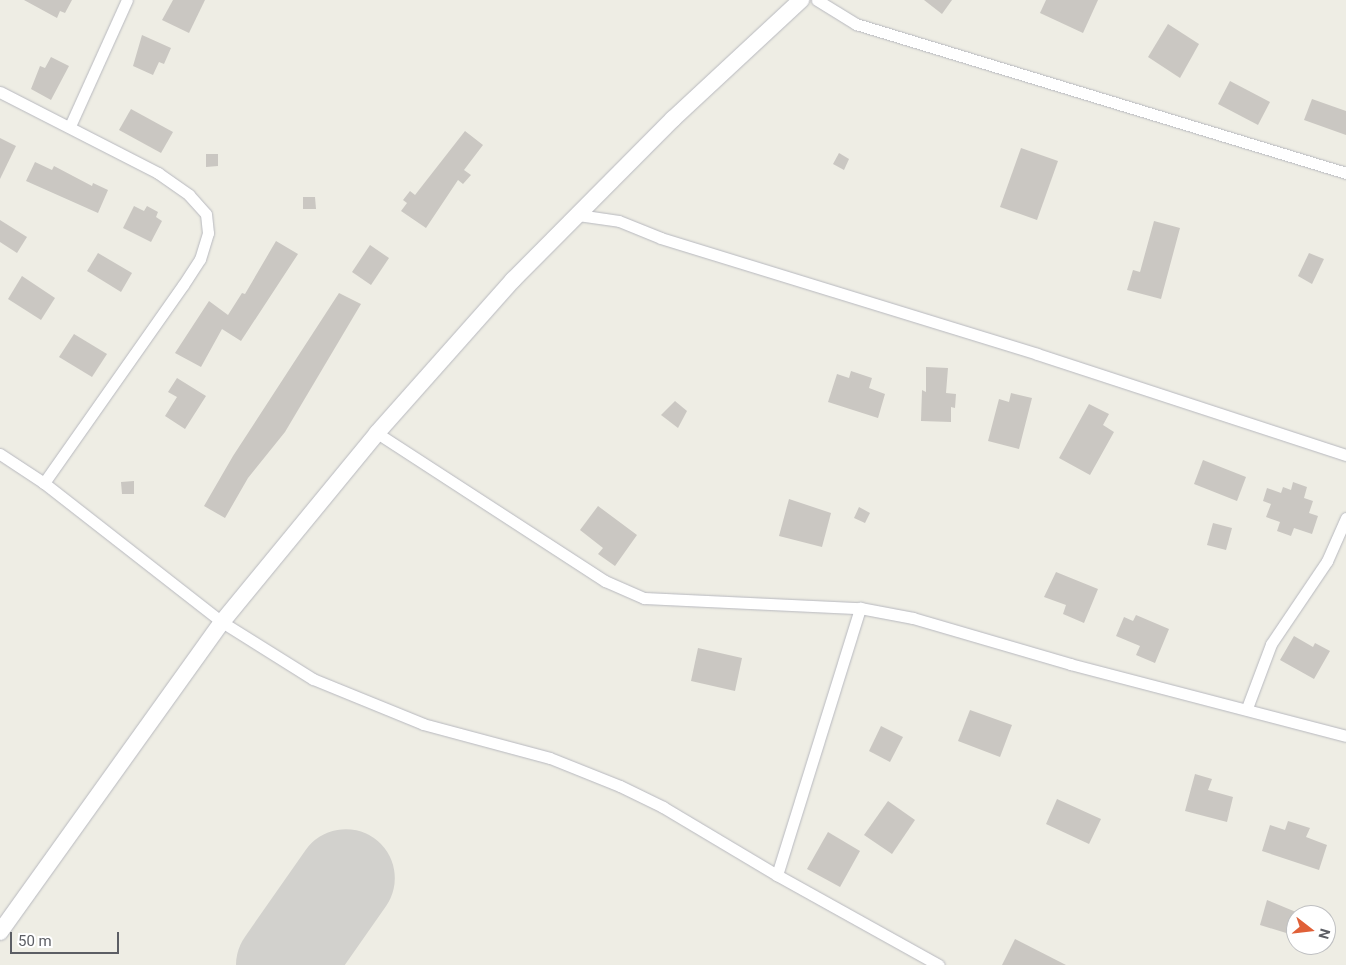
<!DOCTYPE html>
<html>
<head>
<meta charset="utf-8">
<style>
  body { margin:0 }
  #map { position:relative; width:1346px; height:965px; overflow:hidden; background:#eeede4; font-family:Roboto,sans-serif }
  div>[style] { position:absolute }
  .runway>* { height:98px; margin:-49px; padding:0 49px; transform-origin:49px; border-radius:49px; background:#d2d1cd }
  .building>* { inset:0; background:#cac7c2 }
  .roads { filter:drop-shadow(0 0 1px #b7b8be) drop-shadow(0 0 1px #b7b8be) }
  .street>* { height:11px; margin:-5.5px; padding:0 5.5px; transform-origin:5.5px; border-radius:5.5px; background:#fff }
  .secondary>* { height:16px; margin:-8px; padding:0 8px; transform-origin:8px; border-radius:8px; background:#fff }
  span { translate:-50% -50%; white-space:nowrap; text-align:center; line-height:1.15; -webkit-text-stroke:5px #fff; paint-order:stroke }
  .north { position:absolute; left:1286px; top:905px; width:50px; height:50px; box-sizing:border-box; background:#fff; border:1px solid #bebfc1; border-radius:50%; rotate:106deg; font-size:14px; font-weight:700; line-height:20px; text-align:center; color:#5c5e64 }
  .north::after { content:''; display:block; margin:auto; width:18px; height:22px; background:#e06038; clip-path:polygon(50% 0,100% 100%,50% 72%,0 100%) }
  .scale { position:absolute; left:10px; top:932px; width:109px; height:22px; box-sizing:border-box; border:2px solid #5c5e64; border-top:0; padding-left:6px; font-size:15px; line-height:18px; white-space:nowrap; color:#5c5e64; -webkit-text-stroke:4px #fff; paint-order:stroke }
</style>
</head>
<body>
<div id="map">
  <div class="runway">
    <i style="left:285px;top:965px;width:106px;rotate:-55deg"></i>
  </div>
  <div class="building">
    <i style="clip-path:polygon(24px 0,72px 0,65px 13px,60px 11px,57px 18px)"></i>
    <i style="clip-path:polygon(173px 0,205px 0,189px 33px,162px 20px)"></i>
    <i style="clip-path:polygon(924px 0,952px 0,942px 14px)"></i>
    <i style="clip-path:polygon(1046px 0,1098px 0,1083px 33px,1040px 13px)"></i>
    <i style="clip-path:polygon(1168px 24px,1199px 44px,1180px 78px,1148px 57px)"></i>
    <i style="clip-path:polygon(142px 35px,171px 48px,164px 64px,159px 62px,153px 75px,133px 66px)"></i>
    <i style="clip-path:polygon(51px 57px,69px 66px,51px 100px,31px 89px,40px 66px,45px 68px)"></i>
    <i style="clip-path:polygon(1230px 81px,1270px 102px,1258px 125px,1218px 104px)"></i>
    <i style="clip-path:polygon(1312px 99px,1346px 111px,1346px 135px,1304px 120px)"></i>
    <i style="clip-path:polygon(131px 109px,173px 132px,161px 153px,119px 130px)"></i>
    <i style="clip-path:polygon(465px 131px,483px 145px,464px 170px,471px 175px,463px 184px,458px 180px,426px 228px,401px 211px,407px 203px,403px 200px,410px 191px,415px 195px)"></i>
    <i style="clip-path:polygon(0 138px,16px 146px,0 179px)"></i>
    <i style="clip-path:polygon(1021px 148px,1058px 161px,1037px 220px,1000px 207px)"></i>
    <i style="clip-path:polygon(839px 153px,849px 159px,844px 170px,833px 164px)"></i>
    <i style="clip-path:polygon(206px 154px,218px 154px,218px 166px,206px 167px)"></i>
    <i style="clip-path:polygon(35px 162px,52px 170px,54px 166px,92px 186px,93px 183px,108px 190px,98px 213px,26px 181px)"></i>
    <i style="clip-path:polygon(303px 197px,315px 197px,316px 209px,303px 209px)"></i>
    <i style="clip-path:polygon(134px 206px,144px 211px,147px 206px,158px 212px,156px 217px,162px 221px,151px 242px,123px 228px)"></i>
    <i style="clip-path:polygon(0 220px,27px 237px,17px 253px,0 242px)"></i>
    <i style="clip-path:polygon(1154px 221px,1180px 228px,1161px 299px,1127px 290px,1133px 270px,1140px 272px)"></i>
    <i style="clip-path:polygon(276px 241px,298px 254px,241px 341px,222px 329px,201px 367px,175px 353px,209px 301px,228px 315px,242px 293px,245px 294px)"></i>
    <i style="clip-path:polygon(370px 245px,389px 258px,371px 285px,352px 272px)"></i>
    <i style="clip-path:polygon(98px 253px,132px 273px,121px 292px,87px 271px)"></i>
    <i style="clip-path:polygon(1309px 253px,1324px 259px,1312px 284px,1298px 276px)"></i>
    <i style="clip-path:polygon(22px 276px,55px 298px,41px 320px,8px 299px)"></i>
    <i style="clip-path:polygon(339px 293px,361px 304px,285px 432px,248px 478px,225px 518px,204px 506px,233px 456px)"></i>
    <i style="clip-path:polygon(74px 334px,107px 354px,92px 377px,59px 357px)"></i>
    <i style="clip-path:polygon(926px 367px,948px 368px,946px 393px,956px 394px,955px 408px,951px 407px,951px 422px,921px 421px,922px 390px,926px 392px)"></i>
    <i style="clip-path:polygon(851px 371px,872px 378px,869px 388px,885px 394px,878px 418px,828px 402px,837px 374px,849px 378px)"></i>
    <i style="clip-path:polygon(177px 378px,206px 396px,185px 429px,165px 416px,177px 397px,168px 392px)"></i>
    <i style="clip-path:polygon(1011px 393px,1032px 398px,1019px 449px,988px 441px,999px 399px,1009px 402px)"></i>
    <i style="clip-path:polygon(675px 401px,687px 411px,678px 428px,661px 415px)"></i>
    <i style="clip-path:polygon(1089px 404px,1109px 414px,1103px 425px,1114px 432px,1090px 475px,1059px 458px)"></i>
    <i style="clip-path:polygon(1203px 460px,1246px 477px,1237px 501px,1194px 484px)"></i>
    <i style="clip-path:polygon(134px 481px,134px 494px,122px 494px,121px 482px)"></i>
    <i style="clip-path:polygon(1293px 482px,1307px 487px,1304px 498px,1313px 501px,1309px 513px,1318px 516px,1312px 534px,1294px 528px,1291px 536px,1277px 531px,1280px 522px,1266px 517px,1271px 504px,1263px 501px,1267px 488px,1281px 493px,1283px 487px,1291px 490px)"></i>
    <i style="clip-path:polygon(789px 499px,831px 513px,822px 547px,779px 536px)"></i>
    <i style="clip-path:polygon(598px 506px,637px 535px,615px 566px,598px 554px,603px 548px,580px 530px)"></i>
    <i style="clip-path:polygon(859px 507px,870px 513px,865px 523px,854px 518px)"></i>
    <i style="clip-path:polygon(1213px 523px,1232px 528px,1226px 550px,1207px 545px)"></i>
    <i style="clip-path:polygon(1056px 572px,1098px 589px,1084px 623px,1063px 614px,1066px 605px,1044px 597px)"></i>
    <i style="clip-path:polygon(1136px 615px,1169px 629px,1155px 663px,1136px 655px,1140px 646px,1116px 636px,1124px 617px,1133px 621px)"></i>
    <i style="clip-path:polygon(1294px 636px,1313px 647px,1315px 643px,1330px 651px,1314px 679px,1280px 660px)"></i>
    <i style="clip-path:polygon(698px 648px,742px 658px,735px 691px,691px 681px)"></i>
    <i style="clip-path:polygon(970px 710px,1012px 725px,1000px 757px,958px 741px)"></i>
    <i style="clip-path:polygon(881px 726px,903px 737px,890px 762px,869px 751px)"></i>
    <i style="clip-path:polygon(1195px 774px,1212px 779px,1208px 790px,1233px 797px,1227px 822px,1185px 811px)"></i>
    <i style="clip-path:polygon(1057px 799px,1101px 819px,1089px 844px,1046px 824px)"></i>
    <i style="clip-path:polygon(888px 801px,915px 820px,892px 854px,864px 835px)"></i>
    <i style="clip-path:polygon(1288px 821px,1310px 828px,1306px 837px,1327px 845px,1319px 870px,1262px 851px,1270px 825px,1285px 830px)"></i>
    <i style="clip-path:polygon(828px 832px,860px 851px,840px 887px,807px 869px)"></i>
    <i style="clip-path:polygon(1267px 900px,1296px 912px,1296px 936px,1260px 925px)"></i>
    <i style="clip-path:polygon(1015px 939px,1066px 965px,1002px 965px)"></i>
  </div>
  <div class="roads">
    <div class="street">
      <i style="left:817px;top:0;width:46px;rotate:31.6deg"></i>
      <i style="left:856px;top:24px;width:512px;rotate:16.91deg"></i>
      <i style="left:0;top:92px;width:178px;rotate:27.1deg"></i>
      <i style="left:158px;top:173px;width:38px;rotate:35deg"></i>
      <i style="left:189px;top:195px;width:25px;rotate:48deg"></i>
      <i style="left:206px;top:214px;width:19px;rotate:84deg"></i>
      <i style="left:208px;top:233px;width:27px;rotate:107deg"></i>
      <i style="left:200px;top:259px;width:31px;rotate:123deg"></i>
      <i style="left:183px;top:285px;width:242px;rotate:125.1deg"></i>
      <i style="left:70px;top:126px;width:138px;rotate:-65.7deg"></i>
      <i style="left:578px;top:215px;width:41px;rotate:8.3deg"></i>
      <i style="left:619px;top:221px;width:45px;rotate:22deg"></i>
      <i style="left:661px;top:238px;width:393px;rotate:17.1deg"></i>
      <i style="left:1037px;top:354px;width:325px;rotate:18.1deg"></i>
      <i style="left:377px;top:433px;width:272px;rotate:33deg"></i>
      <i style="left:605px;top:581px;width:43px;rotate:23.6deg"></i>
      <i style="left:644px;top:598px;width:216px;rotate:2.7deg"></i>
      <i style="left:860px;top:608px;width:54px;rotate:10.7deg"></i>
      <i style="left:913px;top:618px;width:164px;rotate:16.3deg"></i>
      <i style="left:1070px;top:664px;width:285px;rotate:14.6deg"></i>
      <i style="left:0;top:454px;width:53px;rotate:33.4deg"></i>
      <i style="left:44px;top:483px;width:226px;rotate:38deg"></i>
      <i style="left:222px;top:622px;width:107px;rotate:32.1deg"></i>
      <i style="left:313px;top:679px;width:119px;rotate:22.2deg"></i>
      <i style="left:423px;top:724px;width:131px;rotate:15deg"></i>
      <i style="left:550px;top:758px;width:75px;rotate:21.8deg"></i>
      <i style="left:620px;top:786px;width:48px;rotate:26deg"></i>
      <i style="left:663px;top:807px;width:133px;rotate:30.8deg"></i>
      <i style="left:777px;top:875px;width:185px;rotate:29.1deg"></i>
      <i style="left:1247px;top:708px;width:68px;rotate:-69.4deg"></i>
      <i style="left:1271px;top:644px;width:100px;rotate:-56deg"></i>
      <i style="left:1327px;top:561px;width:47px;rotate:-66.2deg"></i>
      <i style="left:777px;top:875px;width:280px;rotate:-72.7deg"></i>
    </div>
    <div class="secondary">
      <i style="left:0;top:932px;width:381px;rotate:-54.4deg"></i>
      <i style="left:222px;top:622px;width:244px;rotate:-50.6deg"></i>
      <i style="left:377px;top:433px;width:205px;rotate:-48.4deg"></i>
      <i style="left:513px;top:280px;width:227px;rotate:-45.2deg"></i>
      <i style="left:673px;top:119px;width:175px;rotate:-42.9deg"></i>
    </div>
  </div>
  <div class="north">N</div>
  <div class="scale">50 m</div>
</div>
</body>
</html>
